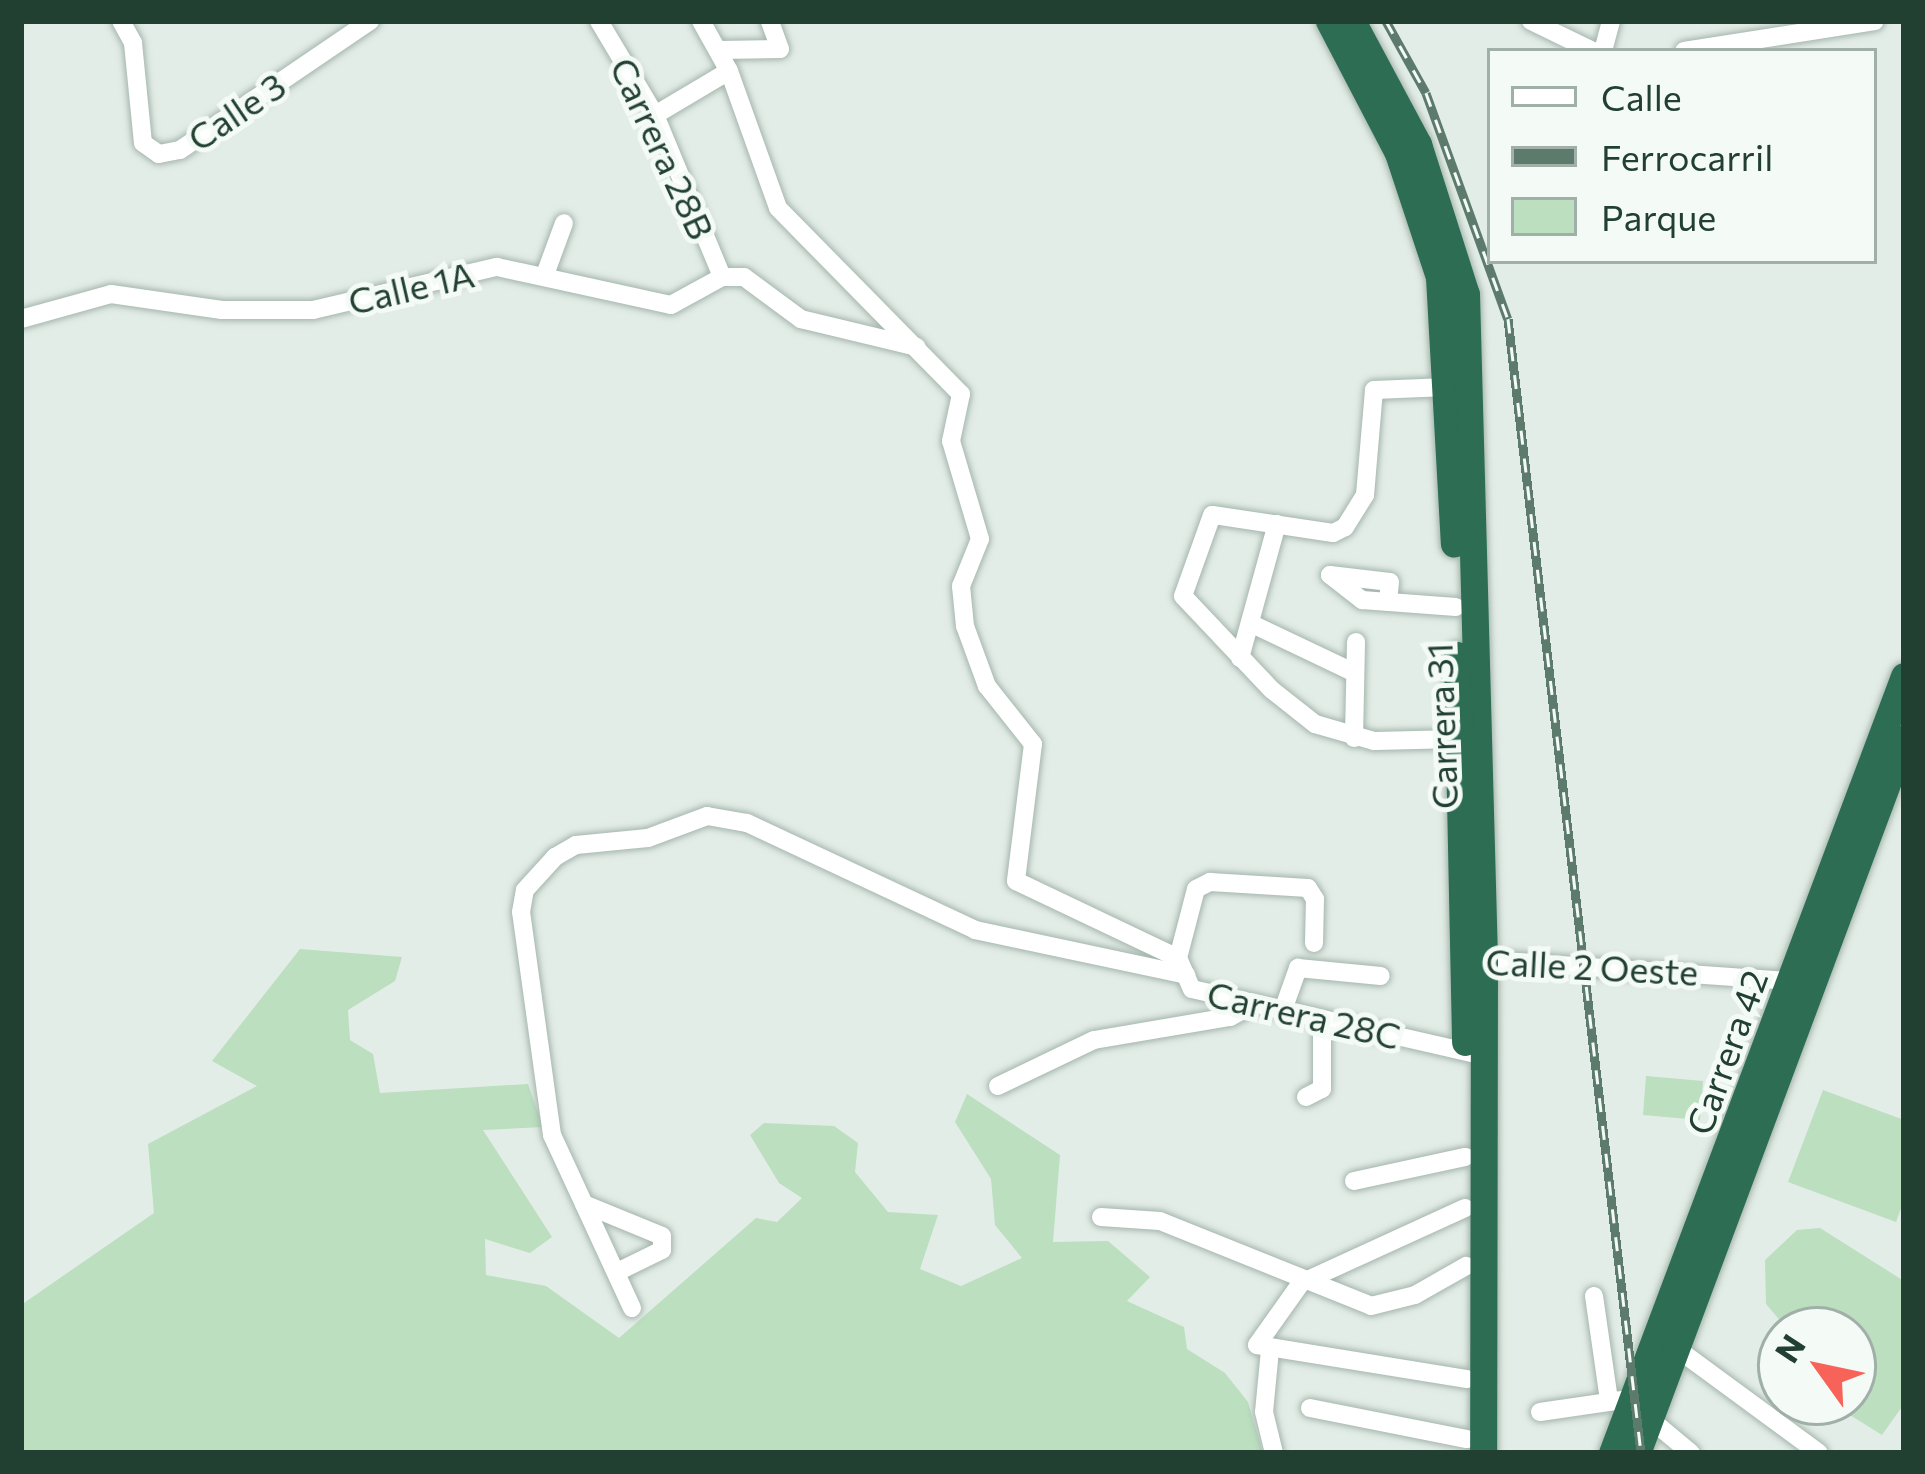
<!DOCTYPE html>
<html>
<head>
<meta charset="utf-8">
<style>
  body { margin:0 }
  #map { position:relative; width:1925px; height:1474px; overflow:hidden; background:#e3ede7; font-family:Commissioner,sans-serif }
  div>[style] { position:absolute }
  .green>* { inset:0; background:#bbdfbf }
  .roads { filter:drop-shadow(0 0 3px #a5b6ad) drop-shadow(0 0 3px #a5b6ad) }
  .minor>* { height:18px; margin:-9px; padding:0 9px; transform-origin:9px; border-radius:9px; background:#fff }
  .highway>* { height:27px; margin:-13.5px; padding:0 13.5px; transform-origin:13.5px; border-radius:13.5px; background:#2c6d54 }
  .rail>* { height:9px; margin-top:-4.5px; transform-origin:0; background:repeating-linear-gradient(90deg,#f4faf6 0 14px,#5c7b6d 0 28px); box-sizing:border-box; border-block:3px solid #5c7b6d }
  span { translate:-50% -50%; white-space:nowrap; text-align:center; line-height:1.15; -webkit-text-stroke:10px #f4faf6; paint-order:stroke }
  .street-label { font-size:36px; color:#224032 }
  .frame { position:absolute; inset:0; border:24px solid #224032; pointer-events:none }
  .legend { position:absolute; left:1487px; top:48px; width:390px; height:216px; box-sizing:border-box; background:#f4faf6; border:3px solid #a0b0a8; margin:0; padding:15px 21px; list-style:none; font-size:36px; color:#224032 }
  .legend li { display:flex; align-items:center; gap:24px; height:60px }
  .legend b { width:60px; border:3px solid #a0b0a8 }
  .north { position:absolute; left:1757px; top:1306px; width:120px; height:120px; box-sizing:border-box; background:#f4faf6; border:3px solid #a0b0a8; border-radius:50%; rotate:303deg; font-size:33px; font-weight:700; line-height:48px; text-align:center; color:#224032 }
  .north::after { content:''; display:block; margin:auto; width:42px; height:54px; background:#f76358; clip-path:polygon(50% 0,100% 100%,50% 72%,0 100%) }
</style>
</head>
<body>
<div id="map">
  <div class="green">
    <i style="clip-path:polygon(300px 949px,402px 957px,395px 981px,348px 1010px,350px 1040px,373px 1054px,380px 1093px,528px 1084px,543px 1127px,483px 1130px,552px 1237px,530px 1253px,485px 1239px,486px 1275px,546px 1286px,619px 1338px,756px 1218px,777px 1222px,802px 1198px,779px 1183px,750px 1135px,764px 1123px,834px 1126px,858px 1143px,855px 1172px,888px 1212px,938px 1215px,920px 1269px,961px 1286px,1022px 1258px,995px 1225px,991px 1179px,955px 1122px,967px 1094px,1060px 1155px,1053px 1242px,1108px 1241px,1150px 1277px,1127px 1301px,1184px 1327px,1187px 1349px,1225px 1373px,1248px 1402px,1263px 1453px,21px 1453px,21px 1305px,154px 1213px,148px 1144px,257px 1086px,212px 1061px)"></i>
    <i style="clip-path:polygon(1646px 1076px,1703px 1081px,1700px 1120px,1643px 1115px)"></i>
    <i style="clip-path:polygon(1823px 1090px,1904px 1120px,1904px 1200px,1896px 1222px,1788px 1182px)"></i>
    <i style="clip-path:polygon(1820px 1228px,1904px 1281px,1904px 1404px,1882px 1435px,1829px 1402px,1853px 1402px,1853px 1330px,1788px 1330px,1766px 1304px,1765px 1260px,1797px 1230px)"></i>
  </div>
  <div class="roads">
    <div class="minor">
      <i style="left:121px;top:21px;width:25px;rotate:61deg"></i>
      <i style="left:133px;top:43px;width:100px;rotate:84.3deg"></i>
      <i style="left:143px;top:143px;width:19px;rotate:35deg"></i>
      <i style="left:159px;top:154px;width:21px;rotate:-11deg"></i>
      <i style="left:180px;top:150px;width:230px;rotate:-34.2deg"></i>
      <i style="left:599px;top:21px;width:109px;rotate:59.2deg"></i>
      <i style="left:655px;top:115px;width:175px;rotate:67.5deg"></i>
      <i style="left:701px;top:21px;width:57px;rotate:60.8deg"></i>
      <i style="left:729px;top:71px;width:145px;rotate:70.3deg"></i>
      <i style="left:778px;top:208px;width:261px;rotate:45.5deg"></i>
      <i style="left:961px;top:394px;width:48px;rotate:102deg"></i>
      <i style="left:951px;top:441px;width:102px;rotate:73.5deg"></i>
      <i style="left:980px;top:539px;width:51px;rotate:112deg"></i>
      <i style="left:961px;top:586px;width:40px;rotate:84.3deg"></i>
      <i style="left:965px;top:626px;width:64px;rotate:69.9deg"></i>
      <i style="left:987px;top:686px;width:74px;rotate:51.6deg"></i>
      <i style="left:1033px;top:744px;width:138px;rotate:97.1deg"></i>
      <i style="left:1016px;top:881px;width:179px;rotate:25.4deg"></i>
      <i style="left:1178px;top:958px;width:34px;rotate:66deg"></i>
      <i style="left:1192px;top:989px;width:291px;rotate:12.9deg"></i>
      <i style="left:1531px;top:21px;width:69px;rotate:25.8deg"></i>
      <i style="left:720px;top:50px;width:60px;rotate:-1deg"></i>
      <i style="left:780px;top:49px;width:30px;rotate:-110deg"></i>
      <i style="left:1603px;top:51px;width:31px;rotate:-75deg"></i>
      <i style="left:1684px;top:51px;width:193px;rotate:-8.9deg"></i>
      <i style="left:655px;top:115px;width:86px;rotate:-30.7deg"></i>
      <i style="left:546px;top:272px;width:52px;rotate:-69.8deg"></i>
      <i style="left:21px;top:319px;width:93px;rotate:-15.5deg"></i>
      <i style="left:111px;top:294px;width:112px;rotate:8.2deg"></i>
      <i style="left:222px;top:310px;width:91px"></i>
      <i style="left:313px;top:310px;width:189px;rotate:-13.2deg"></i>
      <i style="left:497px;top:267px;width:178px;rotate:12.3deg"></i>
      <i style="left:671px;top:305px;width:58px;rotate:-28.8deg"></i>
      <i style="left:722px;top:277px;width:22px"></i>
      <i style="left:744px;top:277px;width:71px;rotate:36.4deg"></i>
      <i style="left:801px;top:319px;width:119px;rotate:13.6deg"></i>
      <i style="left:1447px;top:387px;width:73px;rotate:177.6deg"></i>
      <i style="left:1374px;top:390px;width:105px;rotate:94.9deg"></i>
      <i style="left:1365px;top:495px;width:38px;rotate:122deg"></i>
      <i style="left:1345px;top:527px;width:13px;rotate:153deg"></i>
      <i style="left:1333px;top:533px;width:122px;rotate:-171.5deg"></i>
      <i style="left:1212px;top:515px;width:86px;rotate:109.7deg"></i>
      <i style="left:1183px;top:596px;width:129px;rotate:46.6deg"></i>
      <i style="left:1272px;top:690px;width:55px;rotate:38.3deg"></i>
      <i style="left:1315px;top:724px;width:61px;rotate:16.1deg"></i>
      <i style="left:1374px;top:741px;width:84px;rotate:-1.4deg"></i>
      <i style="left:1330px;top:575px;width:41px;rotate:38deg"></i>
      <i style="left:1362px;top:600px;width:94px;rotate:4.3deg"></i>
      <i style="left:1330px;top:575px;width:60px;rotate:6.7deg"></i>
      <i style="left:1390px;top:582px;width:20px;rotate:96deg"></i>
      <i style="left:1250px;top:623px;width:116px;rotate:25.5deg"></i>
      <i style="left:1240px;top:658px;width:139px;rotate:-74.6deg"></i>
      <i style="left:1354px;top:738px;width:96px;rotate:-88.8deg"></i>
      <i style="left:1178px;top:958px;width:71px;rotate:-75.4deg"></i>
      <i style="left:1196px;top:889px;width:16px;rotate:-27deg"></i>
      <i style="left:1210px;top:882px;width:98px;rotate:3.5deg"></i>
      <i style="left:1308px;top:888px;width:13px;rotate:58deg"></i>
      <i style="left:1315px;top:899px;width:44px;rotate:91.3deg"></i>
      <i style="left:1475px;top:959px;width:317px;rotate:4deg"></i>
      <i style="left:1283px;top:1010px;width:45px;rotate:-70.3deg"></i>
      <i style="left:1298px;top:968px;width:83px;rotate:5.5deg"></i>
      <i style="left:998px;top:1086px;width:106px;rotate:-25.6deg"></i>
      <i style="left:1094px;top:1040px;width:138px;rotate:-9.6deg"></i>
      <i style="left:1230px;top:1017px;width:27px;rotate:-28deg"></i>
      <i style="left:1306px;top:1097px;width:18px;rotate:-27deg"></i>
      <i style="left:1322px;top:1089px;width:70px;rotate:-90deg"></i>
      <i style="left:1354px;top:1181px;width:114px;rotate:-12.2deg"></i>
      <i style="left:584px;top:1204px;width:84px;rotate:22.3deg"></i>
      <i style="left:662px;top:1236px;width:14px;rotate:90deg"></i>
      <i style="left:662px;top:1250px;width:50px;rotate:153.9deg"></i>
      <i style="left:1465px;top:1208px;width:180px;rotate:155.4deg"></i>
      <i style="left:1301px;top:1283px;width:76px;rotate:125.4deg"></i>
      <i style="left:1257px;top:1345px;width:213px;rotate:9.2deg"></i>
      <i style="left:1101px;top:1217px;width:59px;rotate:3.9deg"></i>
      <i style="left:1160px;top:1221px;width:227px;rotate:21.9deg"></i>
      <i style="left:1371px;top:1306px;width:45px;rotate:-14deg"></i>
      <i style="left:1415px;top:1295px;width:59px;rotate:-29.6deg"></i>
      <i style="left:1594px;top:1296px;width:105px;rotate:81.8deg"></i>
      <i style="left:632px;top:1308px;width:191px;rotate:-114.8deg"></i>
      <i style="left:552px;top:1135px;width:225px;rotate:-97.9deg"></i>
      <i style="left:521px;top:912px;width:22px;rotate:-80deg"></i>
      <i style="left:525px;top:890px;width:45px;rotate:-47.7deg"></i>
      <i style="left:555px;top:857px;width:24px;rotate:-30deg"></i>
      <i style="left:576px;top:845px;width:72px;rotate:-5.6deg"></i>
      <i style="left:648px;top:838px;width:63px;rotate:-20.4deg"></i>
      <i style="left:707px;top:816px;width:41px;rotate:9.9deg"></i>
      <i style="left:747px;top:823px;width:252px;rotate:25.1deg"></i>
      <i style="left:975px;top:930px;width:216px;rotate:12deg"></i>
      <i style="left:1676px;top:1348px;width:177px;rotate:36.3deg"></i>
      <i style="left:1270px;top:1350px;width:62px;rotate:95.5deg"></i>
      <i style="left:1264px;top:1412px;width:42px;rotate:76.3deg"></i>
      <i style="left:1310px;top:1408px;width:160px;rotate:11.2deg"></i>
      <i style="left:1540px;top:1412px;width:97px;rotate:-8.3deg"></i>
      <i style="left:1650px;top:1419px;width:53px;rotate:39.7deg"></i>
    </div>
    <div class="highway">
      <i style="left:1329px;top:21px;width:149px;rotate:62.4deg"></i>
      <i style="left:1398px;top:153px;width:131px;rotate:71.7deg"></i>
      <i style="left:1439px;top:277px;width:267px;rotate:86.8deg"></i>
      <i style="left:1352px;top:21px;width:140px;rotate:61.8deg"></i>
      <i style="left:1418px;top:144px;width:157px;rotate:72.3deg"></i>
      <i style="left:1466px;top:294px;width:665px;rotate:88.45deg"></i>
      <i style="left:1484px;top:959px;width:494px;rotate:90.1deg"></i>
      <i style="left:1457px;top:655px;width:387px;rotate:88.8deg"></i>
      <i style="left:1612px;top:1453px;width:830px;rotate:-69.4deg"></i>
      <i style="left:1637px;top:1453px;width:763px;rotate:-69.52deg"></i>
    </div>
  </div>
  <div class="rail">
    <i style="left:1386px;top:21px;width:82px;rotate:60.9deg"></i>
    <i style="left:1426px;top:93px;width:240px;rotate:70.1deg"></i>
    <i style="left:1508px;top:319px;width:1142px;rotate:83.31deg"></i>
  </div>
  <div class="street-label">
    <span style="left:236px;top:111px;rotate:-34deg">Calle 3</span>
    <span style="left:663px;top:148px;rotate:65deg">Carrera 28B</span>
    <span style="left:411px;top:287px;rotate:-13deg">Calle 1A</span>
    <span style="left:1441px;top:726px;rotate:-92deg">Carrera 31</span>
    <span style="left:1592px;top:966px;rotate:3deg">Calle 2 Oeste</span>
    <span style="left:1304px;top:1014px;rotate:13deg">Carrera 28C</span>
    <span style="left:1726px;top:1052px;rotate:-70deg">Carrera 42</span>
  </div>
  <div class="frame"></div>
  <ul class="legend">
  <li><b style="height:15px;background:#fff"></b>Calle</li>
  <li><b style="height:15px;background:#5c7b6d"></b>Ferrocarril</li>
  <li><b style="height:33px;background:#bbdfbf"></b>Parque</li>
  </ul>
  <div class="north">N</div>
</div>
</body>
</html>
